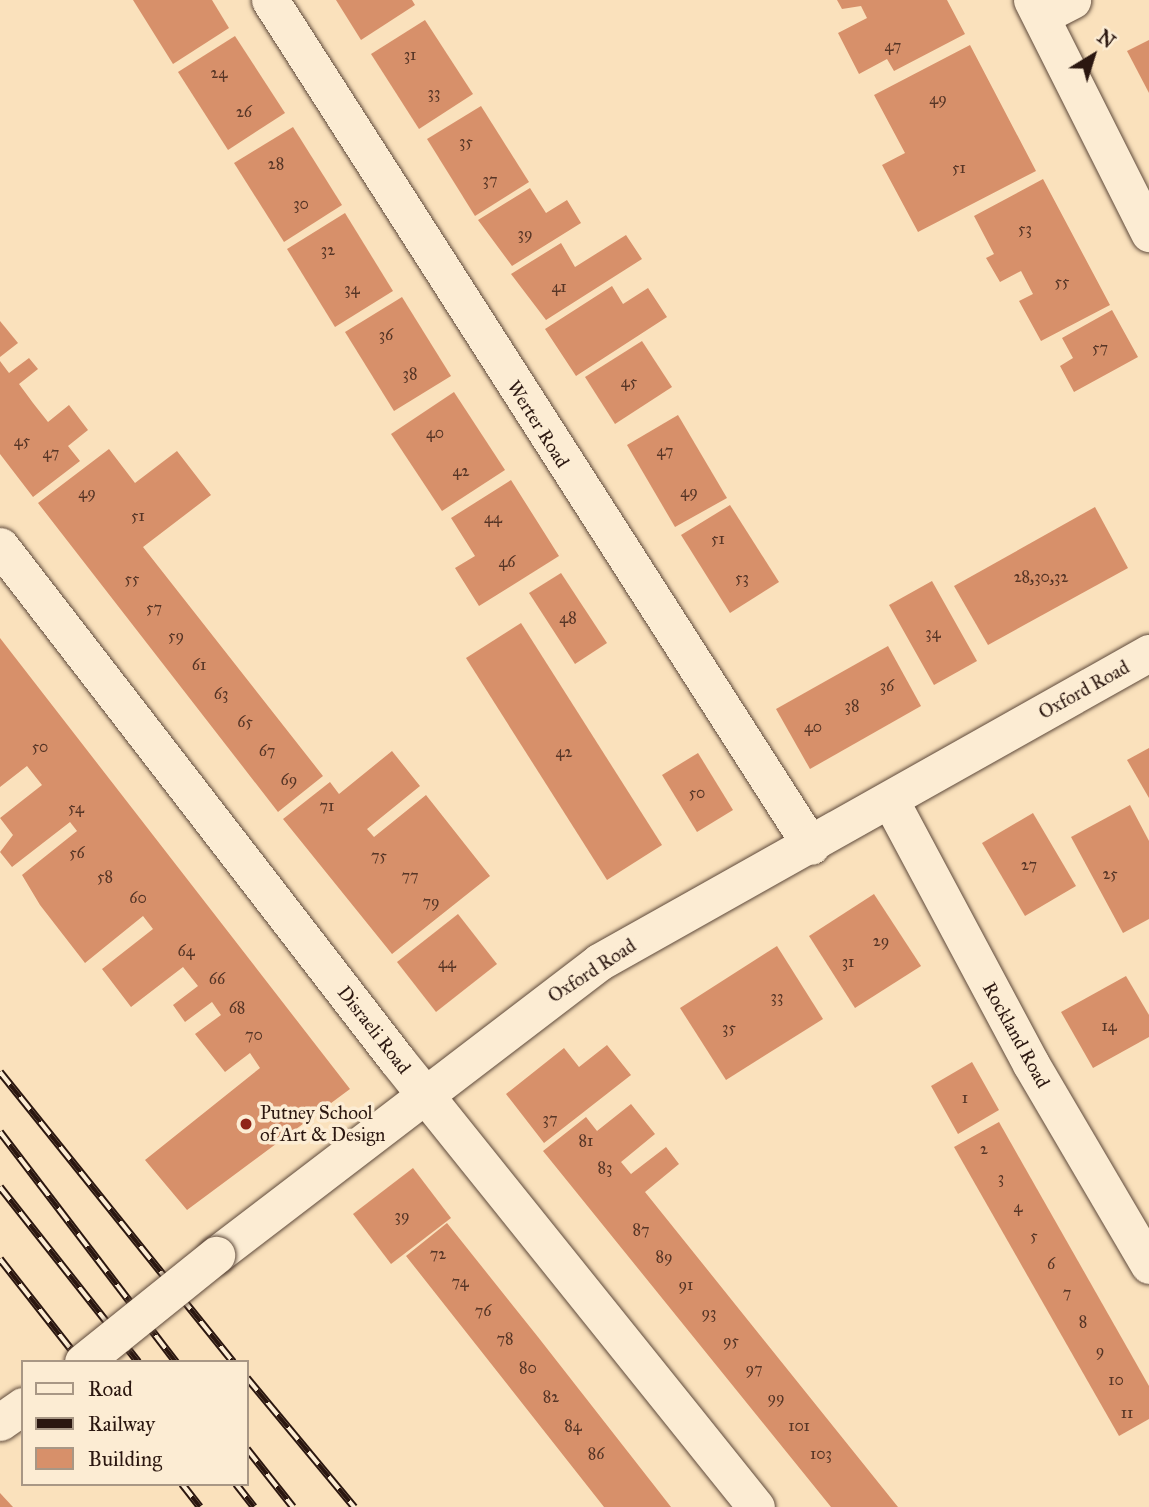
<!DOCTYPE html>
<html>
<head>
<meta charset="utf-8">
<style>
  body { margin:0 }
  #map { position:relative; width:1149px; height:1507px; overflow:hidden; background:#fae1bc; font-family:"IM FELL Great Primer",serif }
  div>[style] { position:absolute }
  .building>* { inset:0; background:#d7906a }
  .roads { filter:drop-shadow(0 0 2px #5f4a3b) drop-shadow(0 0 2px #5f4a3b) }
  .street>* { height:37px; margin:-18.5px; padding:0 18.5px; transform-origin:18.5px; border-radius:18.5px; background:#fcecd3 }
  .rail>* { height:8px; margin-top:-4px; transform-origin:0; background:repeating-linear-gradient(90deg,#fcecd3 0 16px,#2b1710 0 32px); box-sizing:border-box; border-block:2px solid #2b1710 }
  .bridges { filter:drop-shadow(0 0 2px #5f4a3b) drop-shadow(0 0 2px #5f4a3b) }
  .street-bridge>* { height:37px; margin:-18.5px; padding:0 18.5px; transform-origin:18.5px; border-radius:18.5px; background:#fcecd3 }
  .dots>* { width:19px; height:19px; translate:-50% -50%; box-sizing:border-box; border:4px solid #fcecd3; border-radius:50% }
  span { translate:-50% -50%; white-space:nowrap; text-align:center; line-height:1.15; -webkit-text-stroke:7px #fcecd3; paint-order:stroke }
  .number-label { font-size:16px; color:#563526 }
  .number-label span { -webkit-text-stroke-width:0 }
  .street-label { font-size:19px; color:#2b1710 }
  .poi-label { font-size:19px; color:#2b1710 }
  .left { translate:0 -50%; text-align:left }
  .legend { position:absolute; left:21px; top:1360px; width:228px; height:126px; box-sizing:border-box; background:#fcecd3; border:2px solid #a89785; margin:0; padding:9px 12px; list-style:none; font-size:21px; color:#2b1710 }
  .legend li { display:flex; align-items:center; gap:14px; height:35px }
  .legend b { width:35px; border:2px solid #a89785 }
  .north { position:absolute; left:1058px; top:21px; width:70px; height:70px; -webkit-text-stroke:5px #fcecd3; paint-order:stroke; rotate:38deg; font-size:19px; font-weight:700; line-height:28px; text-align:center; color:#2b1710 }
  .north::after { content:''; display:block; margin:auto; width:24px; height:32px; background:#2b1710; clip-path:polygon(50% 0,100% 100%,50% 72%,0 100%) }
</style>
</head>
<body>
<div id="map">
  <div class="building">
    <i style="clip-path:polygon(133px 0,212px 0,229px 28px,173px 64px)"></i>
    <i style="clip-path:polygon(336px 0,412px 0,415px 5px,361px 40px)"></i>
    <i style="clip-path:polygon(837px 0,947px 0,965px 34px,894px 71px,887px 59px,859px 74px,838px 33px,867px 18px,861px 6px,842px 9px)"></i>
    <i style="clip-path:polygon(425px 20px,473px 94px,419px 129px,371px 54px)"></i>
    <i style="clip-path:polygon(235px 36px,285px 113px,228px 150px,178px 72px)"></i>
    <i style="clip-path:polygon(1149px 40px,1149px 93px,1127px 51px)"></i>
    <i style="clip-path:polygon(970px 45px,1036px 171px,918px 232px,882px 165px,905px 153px,874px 95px)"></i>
    <i style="clip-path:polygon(481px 106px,529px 182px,475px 216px,427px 139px)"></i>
    <i style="clip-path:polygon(293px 127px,342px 205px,284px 242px,234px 163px)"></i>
    <i style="clip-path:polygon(1043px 179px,1110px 305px,1041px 341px,1019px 301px,1033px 294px,1021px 271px,1000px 282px,986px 258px,994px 254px,974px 216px)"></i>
    <i style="clip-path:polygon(530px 188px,546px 213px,567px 200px,581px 223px,512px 266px,478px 220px)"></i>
    <i style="clip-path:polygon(345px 213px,393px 291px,335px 327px,287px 249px)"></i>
    <i style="clip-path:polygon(626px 235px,642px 259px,546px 320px,511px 274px,561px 243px,575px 267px)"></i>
    <i style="clip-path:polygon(612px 286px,623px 304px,648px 288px,667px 317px,576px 376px,545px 329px)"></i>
    <i style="clip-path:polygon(402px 297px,451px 376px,394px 411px,345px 332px)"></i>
    <i style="clip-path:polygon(1112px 310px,1138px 357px,1074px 392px,1060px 366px,1073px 358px,1062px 338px)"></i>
    <i style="clip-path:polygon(0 321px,18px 343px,0 357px)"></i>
    <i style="clip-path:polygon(642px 341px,672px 387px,615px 424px,585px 377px)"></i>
    <i style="clip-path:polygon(29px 358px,38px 369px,19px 384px,33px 403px,48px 422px,69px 405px,88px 430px,68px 446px,80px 461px,33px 497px,0 454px,0 361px,9px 373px)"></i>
    <i style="clip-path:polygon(454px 392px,505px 470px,442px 511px,391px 434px)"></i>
    <i style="clip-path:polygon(678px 415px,727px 498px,675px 527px,627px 445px)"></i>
    <i style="clip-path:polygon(109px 449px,135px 483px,177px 451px,211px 495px,143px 547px,323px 776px,278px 812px,38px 503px)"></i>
    <i style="clip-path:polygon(511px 480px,559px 556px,479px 606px,455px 568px,475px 556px,451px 518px)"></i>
    <i style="clip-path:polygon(730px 505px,779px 582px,730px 613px,681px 535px)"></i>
    <i style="clip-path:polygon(1095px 507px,1128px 568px,988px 645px,954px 586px)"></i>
    <i style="clip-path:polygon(561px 573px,607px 643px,575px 664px,529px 593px)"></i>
    <i style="clip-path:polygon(932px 581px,977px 661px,934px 685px,889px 605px)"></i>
    <i style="clip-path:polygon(521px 623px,662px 845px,607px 880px,466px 658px)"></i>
    <i style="clip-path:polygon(0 638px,350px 1089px,187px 1210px,145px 1160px,260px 1068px,250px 1053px,225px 1072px,195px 1034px,221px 1015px,212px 1002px,185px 1022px,173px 1005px,198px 986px,183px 967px,131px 1007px,102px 969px,153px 929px,143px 916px,85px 963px,40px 905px,22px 875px,77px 831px,70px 822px,12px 867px,0 852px,13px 835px,0 818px,42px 785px,27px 766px,0 787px)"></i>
    <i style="clip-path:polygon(888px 646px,921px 706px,810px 769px,776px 709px)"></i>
    <i style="clip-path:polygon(1149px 748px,1149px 798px,1127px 760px)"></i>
    <i style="clip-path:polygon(392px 751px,420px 786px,367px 829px,374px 837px,426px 795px,490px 876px,392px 954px,283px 819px,330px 782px,339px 794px)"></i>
    <i style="clip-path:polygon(698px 753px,733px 810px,697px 832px,662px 775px)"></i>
    <i style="clip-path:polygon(1130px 805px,1149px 841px,1149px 919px,1123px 933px,1071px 837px)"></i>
    <i style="clip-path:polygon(1033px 813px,1076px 886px,1025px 916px,982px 843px)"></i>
    <i style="clip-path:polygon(874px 894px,921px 966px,855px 1008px,809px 936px)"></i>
    <i style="clip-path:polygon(458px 914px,497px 964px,436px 1012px,397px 962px)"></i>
    <i style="clip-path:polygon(777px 946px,823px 1019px,726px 1080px,680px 1008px)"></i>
    <i style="clip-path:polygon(1126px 976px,1149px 1015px,1149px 1037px,1093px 1068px,1061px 1012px)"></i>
    <i style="clip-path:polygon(607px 1045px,631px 1075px,544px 1143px,506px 1094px,564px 1048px,579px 1067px)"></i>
    <i style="clip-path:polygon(972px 1062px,999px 1110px,958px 1134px,931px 1086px)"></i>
    <i style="clip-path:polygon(631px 1104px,655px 1134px,621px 1162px,631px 1174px,666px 1147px,679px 1164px,645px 1192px,898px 1507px,831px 1507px,543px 1151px,586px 1117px,597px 1131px)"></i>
    <i style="clip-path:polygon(999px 1122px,1149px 1386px,1149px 1419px,1119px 1436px,954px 1147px)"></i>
    <i style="clip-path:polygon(413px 1168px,451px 1218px,391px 1264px,353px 1214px)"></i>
    <i style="clip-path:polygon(447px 1223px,538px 1337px,671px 1507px,604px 1507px,451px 1313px,406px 1256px)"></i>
    <i style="clip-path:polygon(0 1493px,13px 1507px,0 1507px)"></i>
  </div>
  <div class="roads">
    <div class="street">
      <i style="left:270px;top:0;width:1004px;rotate:57.4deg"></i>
      <i style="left:1032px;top:0;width:261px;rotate:63.3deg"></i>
      <i style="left:1041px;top:16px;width:35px;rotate:-27deg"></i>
      <i style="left:0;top:546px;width:649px;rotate:52.32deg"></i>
      <i style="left:397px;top:1060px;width:573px;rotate:51.23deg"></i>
      <i style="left:890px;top:800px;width:299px;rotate:61.9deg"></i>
      <i style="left:1031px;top:1064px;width:233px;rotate:59.6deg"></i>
      <i style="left:216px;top:1255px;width:482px;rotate:-37.4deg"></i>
      <i style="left:599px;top:962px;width:631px;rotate:-29.33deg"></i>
      <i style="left:0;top:1422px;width:28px;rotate:-35deg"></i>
    </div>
  </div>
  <div class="rail">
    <i style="left:0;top:1072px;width:372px;rotate:51.2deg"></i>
    <i style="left:0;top:1132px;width:290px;rotate:52.6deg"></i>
    <i style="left:0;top:1187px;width:223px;rotate:51.7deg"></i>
    <i style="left:0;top:1259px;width:131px;rotate:51.8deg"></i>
    <i style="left:247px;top:1378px;width:168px;rotate:50.3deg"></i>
    <i style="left:247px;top:1449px;width:74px;rotate:51.6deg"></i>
    <i style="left:182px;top:1484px;width:29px;rotate:52deg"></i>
    <i style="left:236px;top:1484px;width:29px;rotate:52deg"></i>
  </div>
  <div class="bridges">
    <div class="street-bridge">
      <i style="left:83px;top:1362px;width:171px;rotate:-38.8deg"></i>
    </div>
  </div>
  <div class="dots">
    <i style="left:246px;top:1124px;background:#8f2418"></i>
  </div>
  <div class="number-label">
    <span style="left:893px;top:46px">47</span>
    <span style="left:410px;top:55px">31</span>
    <span style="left:219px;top:73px">24</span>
    <span style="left:434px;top:93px">33</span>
    <span style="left:938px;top:99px">49</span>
    <span style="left:244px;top:112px">26</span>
    <span style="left:466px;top:142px">35</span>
    <span style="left:276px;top:164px">28</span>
    <span style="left:959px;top:168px">51</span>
    <span style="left:490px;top:180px">37</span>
    <span style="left:301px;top:204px">30</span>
    <span style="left:1025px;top:229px">53</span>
    <span style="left:525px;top:234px">39</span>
    <span style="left:328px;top:250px">32</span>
    <span style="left:1062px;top:282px">55</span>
    <span style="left:559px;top:287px">41</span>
    <span style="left:352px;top:289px">34</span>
    <span style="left:386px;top:335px">36</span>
    <span style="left:1100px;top:348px">57</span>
    <span style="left:410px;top:374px">38</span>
    <span style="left:629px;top:382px">45</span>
    <span style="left:435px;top:433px">40</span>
    <span style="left:22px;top:441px">45</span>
    <span style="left:665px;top:451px">47</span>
    <span style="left:51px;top:453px">47</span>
    <span style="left:461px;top:471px">42</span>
    <span style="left:689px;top:492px">49</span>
    <span style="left:87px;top:493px">49</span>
    <span style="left:138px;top:516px">51</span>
    <span style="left:493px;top:518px">44</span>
    <span style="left:718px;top:539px">51</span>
    <span style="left:507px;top:562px">46</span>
    <span style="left:1041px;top:577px">28,30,32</span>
    <span style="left:742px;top:578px">53</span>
    <span style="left:132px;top:579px">55</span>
    <span style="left:154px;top:608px">57</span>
    <span style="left:568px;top:618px">48</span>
    <span style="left:933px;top:633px">34</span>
    <span style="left:176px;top:636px">59</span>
    <span style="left:199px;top:665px">61</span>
    <span style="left:887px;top:686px">36</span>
    <span style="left:221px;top:694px">63</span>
    <span style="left:852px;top:706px">38</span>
    <span style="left:245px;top:722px">65</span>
    <span style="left:813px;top:727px">40</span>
    <span style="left:40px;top:747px">50</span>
    <span style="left:267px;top:751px">67</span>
    <span style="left:564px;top:752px">42</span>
    <span style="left:289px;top:780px">69</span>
    <span style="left:697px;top:793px">50</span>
    <span style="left:327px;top:806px">71</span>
    <span style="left:76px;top:808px">54</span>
    <span style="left:77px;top:853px">56</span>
    <span style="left:379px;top:856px">75</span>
    <span style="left:1029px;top:865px">27</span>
    <span style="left:1110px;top:874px">25</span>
    <span style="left:410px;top:876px">77</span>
    <span style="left:105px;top:877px">58</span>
    <span style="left:138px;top:898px">60</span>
    <span style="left:431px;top:902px">79</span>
    <span style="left:881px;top:941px">29</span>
    <span style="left:186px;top:951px">64</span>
    <span style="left:848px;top:962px">31</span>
    <span style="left:447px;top:963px">44</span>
    <span style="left:217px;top:979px">66</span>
    <span style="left:777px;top:997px">33</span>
    <span style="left:237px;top:1008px">68</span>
    <span style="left:1109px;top:1026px">14</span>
    <span style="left:729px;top:1028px">35</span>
    <span style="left:254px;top:1035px">70</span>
    <span style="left:965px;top:1098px">1</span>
    <span style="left:550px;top:1119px">37</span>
    <span style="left:586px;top:1141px">81</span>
    <span style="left:984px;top:1149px">2</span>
    <span style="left:605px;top:1168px">83</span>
    <span style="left:1001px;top:1178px">3</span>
    <span style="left:1018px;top:1207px">4</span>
    <span style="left:402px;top:1216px">39</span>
    <span style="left:641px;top:1230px">87</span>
    <span style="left:1034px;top:1236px">5</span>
    <span style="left:438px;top:1254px">72</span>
    <span style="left:664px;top:1257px">89</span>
    <span style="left:1051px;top:1264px">6</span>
    <span style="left:460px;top:1282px">74</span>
    <span style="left:686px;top:1285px">91</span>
    <span style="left:1067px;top:1293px">7</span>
    <span style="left:483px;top:1311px">76</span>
    <span style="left:709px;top:1313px">93</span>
    <span style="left:1083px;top:1322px">8</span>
    <span style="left:505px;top:1339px">78</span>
    <span style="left:731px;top:1341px">95</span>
    <span style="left:1100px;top:1351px">9</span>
    <span style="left:528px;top:1368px">80</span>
    <span style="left:754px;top:1369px">97</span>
    <span style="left:1116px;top:1380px">10</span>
    <span style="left:551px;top:1397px">82</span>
    <span style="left:776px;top:1398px">99</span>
    <span style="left:1127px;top:1413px">11</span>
    <span style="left:573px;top:1426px">84</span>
    <span style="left:799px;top:1426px">101</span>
    <span style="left:596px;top:1454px">86</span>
    <span style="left:821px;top:1454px">103</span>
  </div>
  <div class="street-label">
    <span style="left:538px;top:424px;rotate:58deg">Werter Road</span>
    <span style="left:1084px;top:690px;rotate:-29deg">Oxford Road</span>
    <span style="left:592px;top:971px;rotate:-33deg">Oxford Road</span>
    <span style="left:374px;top:1030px;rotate:52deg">Disraeli Road</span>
    <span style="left:1016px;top:1035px;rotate:61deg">Rockland Road</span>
  </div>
  <div class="poi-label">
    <span class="left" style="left:260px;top:1124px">Putney School<br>of Art &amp; Design</span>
  </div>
  <ul class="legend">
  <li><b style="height:9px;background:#fcecd3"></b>Road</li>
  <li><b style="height:9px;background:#2b1710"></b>Railway</li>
  <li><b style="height:19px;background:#d7906a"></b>Building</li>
  </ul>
  <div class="north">N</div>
</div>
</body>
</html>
